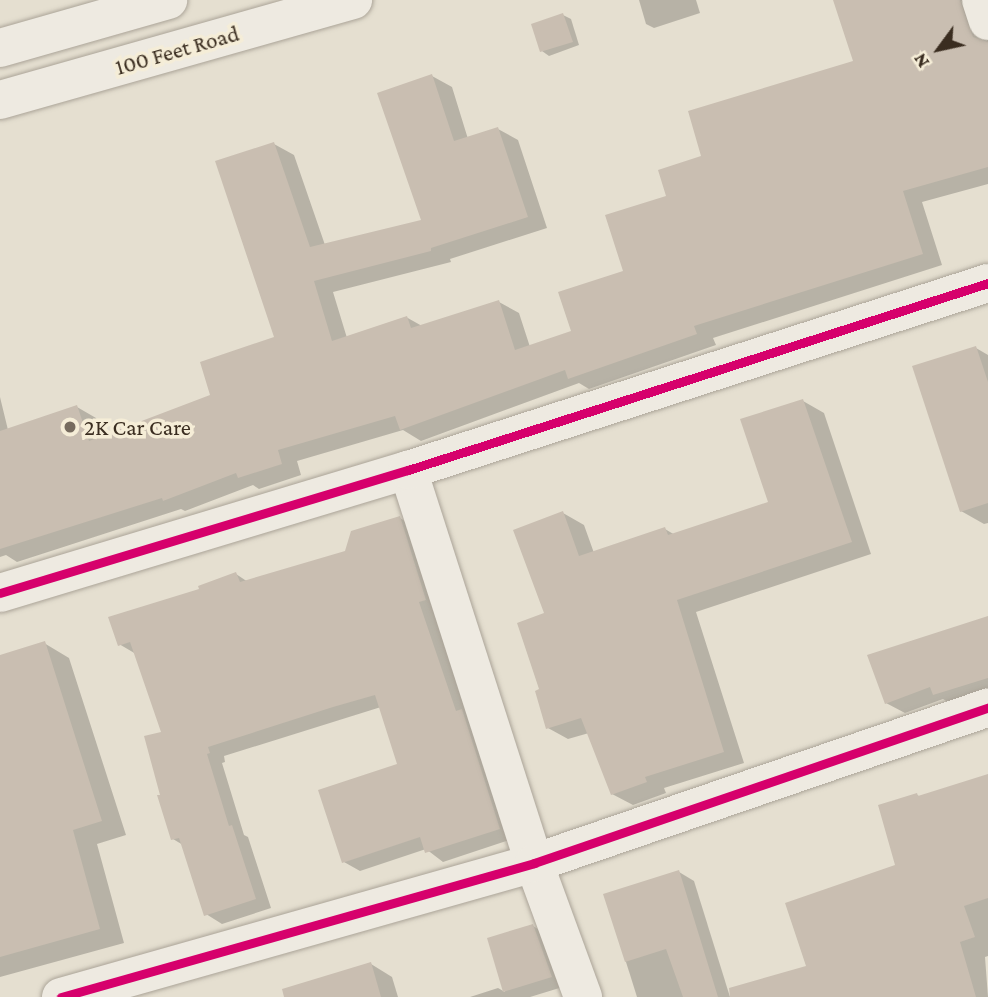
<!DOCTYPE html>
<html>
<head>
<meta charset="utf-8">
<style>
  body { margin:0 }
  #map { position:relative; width:988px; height:997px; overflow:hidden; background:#e5dfd0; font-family:"Crimson Pro",serif }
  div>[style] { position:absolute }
  .shadow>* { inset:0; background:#0003 }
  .building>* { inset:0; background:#c9beb1 }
  .roads { filter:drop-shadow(0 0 2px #aba498) drop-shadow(0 0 2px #aba498) }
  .minor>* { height:38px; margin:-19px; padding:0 19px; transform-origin:19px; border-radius:19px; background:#eeeae1 }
  .tertiary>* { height:38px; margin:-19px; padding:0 19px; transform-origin:19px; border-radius:19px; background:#eeeae1 }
  .cycleway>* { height:9px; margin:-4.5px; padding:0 4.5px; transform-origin:4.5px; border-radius:4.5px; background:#d6006c }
  .dots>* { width:19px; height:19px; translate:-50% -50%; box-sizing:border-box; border:4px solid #f5edd7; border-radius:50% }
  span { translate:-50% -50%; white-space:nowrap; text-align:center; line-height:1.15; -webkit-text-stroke:7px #f5edd7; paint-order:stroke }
  .street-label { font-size:23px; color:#3a2d20 }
  .poi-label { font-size:23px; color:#3a2d20 }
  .left { translate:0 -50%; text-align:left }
  .north { position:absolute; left:904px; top:14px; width:70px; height:70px; -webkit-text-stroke:5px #f5edd7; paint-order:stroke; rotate:237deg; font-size:19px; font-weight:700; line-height:28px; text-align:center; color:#3a2d20 }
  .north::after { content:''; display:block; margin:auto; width:24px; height:32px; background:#3a2d20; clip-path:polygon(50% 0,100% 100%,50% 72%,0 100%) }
</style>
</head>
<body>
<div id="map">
  <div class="shadow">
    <i style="clip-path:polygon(639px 0,696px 0,700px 13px,654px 28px,646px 24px)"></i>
    <i style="clip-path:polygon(835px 0,984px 0,988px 39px,988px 184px,922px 202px,942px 265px,713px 338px,716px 345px,589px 389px,579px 383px,421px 441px,403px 430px,297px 461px,301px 475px,259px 489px,253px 485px,185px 511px,181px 509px,17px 562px,6px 555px,0 557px,0 397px,8px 430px,77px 407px,96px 418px,103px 438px,213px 396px,276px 338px,274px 144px,294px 155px,325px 245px,423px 221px,432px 76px,452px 87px,468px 139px,498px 129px,518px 140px,547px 228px,450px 259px,451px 262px,333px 292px,347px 338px,406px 317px,422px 326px,499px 302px,519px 313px,530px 347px,573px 332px,625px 272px,668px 198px,703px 157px,855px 62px)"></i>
    <i style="clip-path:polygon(563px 15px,571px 19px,579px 45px,549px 56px,542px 51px)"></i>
    <i style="clip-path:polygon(976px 348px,988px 355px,988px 432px)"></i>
    <i style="clip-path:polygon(803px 401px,824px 413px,871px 554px,696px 612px,744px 763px,664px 788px,666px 793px,633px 805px,612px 794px,589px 733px,568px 739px,548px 728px,541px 690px,547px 614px,563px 513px,584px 525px,594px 553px,665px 529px,675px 535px,770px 503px)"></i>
    <i style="clip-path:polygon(988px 470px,988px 523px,984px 524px,961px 511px)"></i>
    <i style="clip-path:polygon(400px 518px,416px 528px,515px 838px,443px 862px,426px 849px,360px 871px,344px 862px,400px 765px,381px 707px,224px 756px,225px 762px,222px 763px,244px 835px,248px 837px,271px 908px,222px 924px,206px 914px,183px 845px,173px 839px,162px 796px,163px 733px,136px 654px,119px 644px,201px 590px,236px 574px,248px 582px,346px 553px)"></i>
    <i style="clip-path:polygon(988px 618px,988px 694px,953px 705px,943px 699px,905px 713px,886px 703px)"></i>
    <i style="clip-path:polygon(44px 643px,69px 658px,126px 835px,97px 844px,124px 943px,0 977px,0 657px)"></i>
    <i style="clip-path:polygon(988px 776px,988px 956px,985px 957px,988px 997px,817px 997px,898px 866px,917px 795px,921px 797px)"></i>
    <i style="clip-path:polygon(679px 872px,694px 881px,730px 997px,637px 997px,605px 895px)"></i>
    <i style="clip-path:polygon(533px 926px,548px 935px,566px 986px,530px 997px,470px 997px,498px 988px,505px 992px,489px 939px)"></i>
    <i style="clip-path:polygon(371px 964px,392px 977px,398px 997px,299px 997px)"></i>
  </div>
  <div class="building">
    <i style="clip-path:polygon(833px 0,960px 0,973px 37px,988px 42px,988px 167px,903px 191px,923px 254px,694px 326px,697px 334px,568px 379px,565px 370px,400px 430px,395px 416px,278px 450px,282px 464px,238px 478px,236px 473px,163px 501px,162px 498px,0 549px,0 431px,77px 405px,89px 441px,210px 395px,200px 362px,274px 337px,215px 161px,274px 142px,310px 247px,421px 220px,377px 93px,432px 74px,454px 141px,498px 127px,528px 217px,431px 248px,431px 251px,314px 281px,332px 341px,407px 316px,411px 328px,499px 300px,515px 350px,571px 331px,558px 292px,623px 271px,605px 215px,666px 196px,658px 170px,701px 156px,688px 111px,853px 61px)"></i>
    <i style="clip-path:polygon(563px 13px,573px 42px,540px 52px,531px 24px)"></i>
    <i style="clip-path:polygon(976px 346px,988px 382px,988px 503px,960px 512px,912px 366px)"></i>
    <i style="clip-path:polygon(803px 399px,852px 542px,677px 600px,724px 752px,645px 777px,647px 782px,611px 795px,581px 718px,546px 729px,535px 691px,539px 689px,517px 623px,544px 613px,513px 530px,563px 511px,579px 556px,665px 527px,668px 535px,768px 502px,740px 419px)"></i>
    <i style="clip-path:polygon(400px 516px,426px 600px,419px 602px,456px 711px,462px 709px,500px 829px,425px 853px,420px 837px,342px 863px,318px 790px,397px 764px,375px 695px,333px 707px,208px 747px,210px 753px,207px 754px,229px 826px,232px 825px,256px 899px,204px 916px,179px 838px,171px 840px,157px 795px,160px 795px,144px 736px,161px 732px,130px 642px,118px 646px,108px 617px,199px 589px,198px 586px,236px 572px,240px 582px,345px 551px,351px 531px)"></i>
    <i style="clip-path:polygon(988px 616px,988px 678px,933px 695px,930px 687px,885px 704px,867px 655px)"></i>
    <i style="clip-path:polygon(45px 641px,102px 821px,73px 830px,100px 929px,0 957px,0 655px)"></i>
    <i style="clip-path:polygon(988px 774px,988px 898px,964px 906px,975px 937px,960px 942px,976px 997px,730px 997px,729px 988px,806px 966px,785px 903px,895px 865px,878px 805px,917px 793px,918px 796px)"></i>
    <i style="clip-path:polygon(679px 870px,718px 997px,683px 997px,666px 949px,625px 962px,603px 894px)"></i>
    <i style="clip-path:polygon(533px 924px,552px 977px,503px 992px,487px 938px)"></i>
    <i style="clip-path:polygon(371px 962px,381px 997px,284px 997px,282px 989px)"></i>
  </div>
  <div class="roads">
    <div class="minor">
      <i style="left:981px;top:0;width:22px;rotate:72deg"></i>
      <i style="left:408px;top:470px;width:413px;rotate:72.2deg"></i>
      <i style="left:534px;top:863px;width:143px;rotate:69.9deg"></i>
      <i style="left:0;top:593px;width:426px;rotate:-16.8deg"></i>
      <i style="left:408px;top:470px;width:609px;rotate:-17.87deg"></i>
      <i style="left:61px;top:997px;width:492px;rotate:-15.8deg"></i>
      <i style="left:534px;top:863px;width:480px;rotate:-18.9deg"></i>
    </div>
    <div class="tertiary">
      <i style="left:0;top:48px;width:175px;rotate:-15.9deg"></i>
      <i style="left:0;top:100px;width:367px;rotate:-15.8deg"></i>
    </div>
  </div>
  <div class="cycleway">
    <i style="left:0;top:593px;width:426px;rotate:-16.8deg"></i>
    <i style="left:408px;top:470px;width:609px;rotate:-17.87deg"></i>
    <i style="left:61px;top:997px;width:492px;rotate:-15.8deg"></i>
    <i style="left:534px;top:863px;width:480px;rotate:-18.9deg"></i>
  </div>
  <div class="dots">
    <i style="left:70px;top:427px;background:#766b5e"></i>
  </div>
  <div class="street-label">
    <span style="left:177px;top:50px;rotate:-16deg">100 Feet Road</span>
  </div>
  <div class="poi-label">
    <span class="left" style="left:84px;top:427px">2K Car Care</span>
  </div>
  <div class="north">N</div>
</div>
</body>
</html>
